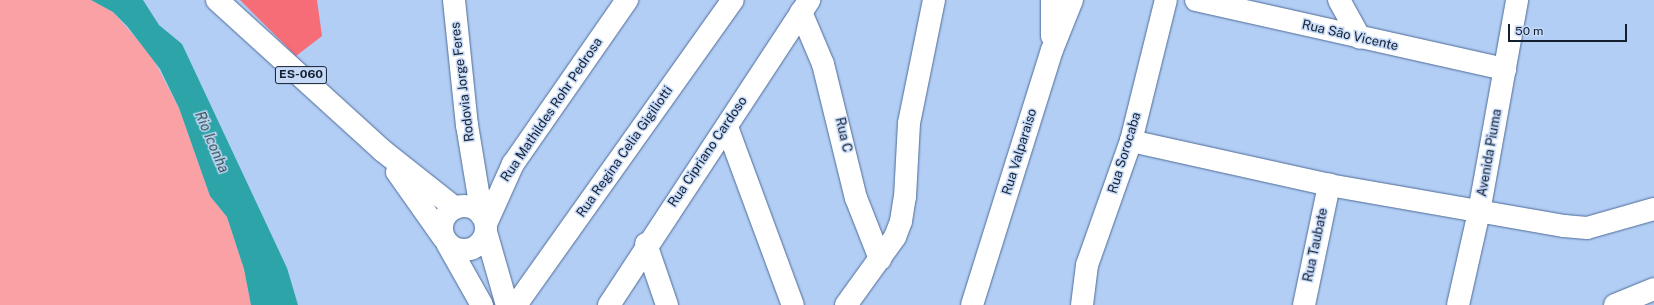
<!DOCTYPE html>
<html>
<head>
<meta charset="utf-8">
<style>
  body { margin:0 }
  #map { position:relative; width:1654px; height:305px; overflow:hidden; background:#b3cef5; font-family:"Public Sans",sans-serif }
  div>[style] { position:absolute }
  .green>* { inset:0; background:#f9a1a4 }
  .forest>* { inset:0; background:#f66d77 }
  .water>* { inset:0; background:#2da5a8 }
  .roads { filter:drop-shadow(0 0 1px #4e6c98) drop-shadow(0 0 1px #4e6c98) }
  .minor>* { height:22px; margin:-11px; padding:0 11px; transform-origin:11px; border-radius:11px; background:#fff }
  .major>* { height:22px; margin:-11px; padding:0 11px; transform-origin:11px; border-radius:11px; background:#fff }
  .major>.ring { margin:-11px; padding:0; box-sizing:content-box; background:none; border:22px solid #fff; border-radius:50% }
  span { translate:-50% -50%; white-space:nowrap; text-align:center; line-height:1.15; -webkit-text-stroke:3px #c6daf8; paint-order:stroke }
  .shield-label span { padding:1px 3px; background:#c6daf8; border:1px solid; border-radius:3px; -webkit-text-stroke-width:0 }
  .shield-label { font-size:12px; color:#131f31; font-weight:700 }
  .street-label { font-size:13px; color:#131f31 }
  .water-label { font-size:14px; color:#284a4b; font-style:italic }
  .scale { position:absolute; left:1508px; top:24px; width:119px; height:18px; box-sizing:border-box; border:2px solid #131f31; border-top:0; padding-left:5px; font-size:12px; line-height:14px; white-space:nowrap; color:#131f31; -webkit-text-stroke:3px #c6daf8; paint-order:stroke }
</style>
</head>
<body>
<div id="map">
  <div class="green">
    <i style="clip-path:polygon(0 0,91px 0,113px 12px,151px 55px,179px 108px,210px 196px,227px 217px,244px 269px,251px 305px,0 305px)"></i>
  </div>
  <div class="forest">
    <i style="clip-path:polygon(240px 0,317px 0,322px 36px,296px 56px)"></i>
  </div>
  <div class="water">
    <i style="clip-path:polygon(91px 0,143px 0,159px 25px,182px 44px,287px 268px,298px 305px,251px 305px,244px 269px,227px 217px,210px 196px,179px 108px,160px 69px,127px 26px,113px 12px)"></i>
  </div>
  <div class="roads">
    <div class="minor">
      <i style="left:1196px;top:0;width:317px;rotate:12.6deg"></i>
      <i style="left:1339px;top:0;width:43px;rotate:61.1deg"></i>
      <i style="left:801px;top:12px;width:56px;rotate:67.1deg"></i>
      <i style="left:823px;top:64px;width:138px;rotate:76.2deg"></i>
      <i style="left:856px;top:198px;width:66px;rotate:68.5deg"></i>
      <i style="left:1052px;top:36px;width:36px;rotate:-90deg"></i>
      <i style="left:727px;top:127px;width:190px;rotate:69.7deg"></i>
      <i style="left:1131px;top:141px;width:203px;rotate:12.5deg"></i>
      <i style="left:1329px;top:185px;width:239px;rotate:9.9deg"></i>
      <i style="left:1564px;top:226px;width:23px;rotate:5deg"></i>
      <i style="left:1587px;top:228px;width:70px;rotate:-15.8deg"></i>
      <i style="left:486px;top:224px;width:66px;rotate:-65.8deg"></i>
      <i style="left:513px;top:164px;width:200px;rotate:-55.2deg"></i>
      <i style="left:646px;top:244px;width:65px;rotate:71deg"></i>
      <i style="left:516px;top:305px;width:374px;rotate:-54.6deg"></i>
      <i style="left:609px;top:305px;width:365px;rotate:-56.7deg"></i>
      <i style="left:846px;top:305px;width:84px;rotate:-54.2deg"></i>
      <i style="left:895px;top:237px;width:17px;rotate:-69deg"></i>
      <i style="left:901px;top:221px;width:24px;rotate:-81deg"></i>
      <i style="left:905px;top:197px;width:74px;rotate:-86.9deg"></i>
      <i style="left:909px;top:123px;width:126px;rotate:-78.5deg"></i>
      <i style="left:972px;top:305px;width:267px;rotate:-72.6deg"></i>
      <i style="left:1052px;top:50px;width:54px;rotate:-68.2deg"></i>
      <i style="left:1082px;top:305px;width:40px;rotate:-82.9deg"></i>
      <i style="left:1087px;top:265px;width:132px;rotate:-70.5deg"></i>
      <i style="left:1131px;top:141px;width:145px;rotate:-76.1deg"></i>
      <i style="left:1304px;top:305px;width:123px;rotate:-78.2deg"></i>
      <i style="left:1458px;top:305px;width:95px;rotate:-77.3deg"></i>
      <i style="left:1479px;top:212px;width:215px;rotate:-79.8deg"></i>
      <i style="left:1615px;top:305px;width:42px;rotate:-22.3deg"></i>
    </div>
    <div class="major">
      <i style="left:217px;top:0;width:224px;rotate:42.3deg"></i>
      <i style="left:383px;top:151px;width:92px;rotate:38.4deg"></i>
      <i style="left:454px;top:0;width:126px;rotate:84.1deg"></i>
      <i style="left:467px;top:125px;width:92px;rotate:80.6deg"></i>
      <i style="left:397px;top:172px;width:80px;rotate:54.7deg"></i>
      <i class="ring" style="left:442px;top:206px;width:22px;height:22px"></i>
      <i style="left:486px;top:232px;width:76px;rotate:74deg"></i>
      <i style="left:447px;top:243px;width:71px;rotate:60.6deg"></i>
    </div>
  </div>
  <div class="shield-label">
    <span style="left:301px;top:75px">ES-060</span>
  </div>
  <div class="street-label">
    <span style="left:1350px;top:36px;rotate:13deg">Rua São Vicente</span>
    <span style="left:463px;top:82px;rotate:-97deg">Rodovia Jorge Feres</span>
    <span style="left:552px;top:110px;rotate:-56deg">Rua Mathildes Rohr Pedrosa</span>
    <span style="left:843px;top:135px;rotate:77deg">Rua C</span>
    <span style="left:625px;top:152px;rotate:-55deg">Rua Regina Celia Gigiliotti</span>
    <span style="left:708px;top:152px;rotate:-56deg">Rua Cipriano Cardoso</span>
    <span style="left:1020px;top:152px;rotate:-73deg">Rua Valparaiso</span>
    <span style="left:1125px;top:153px;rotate:-73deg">Rua Sorocaba</span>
    <span style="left:1490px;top:153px;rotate:-80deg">Avenida Piuma</span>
    <span style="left:1316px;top:245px;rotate:-78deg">Rua Taubate</span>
  </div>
  <div class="water-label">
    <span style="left:212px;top:142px;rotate:67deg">Rio Iconha</span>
  </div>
  <div class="scale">50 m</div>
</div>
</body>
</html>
